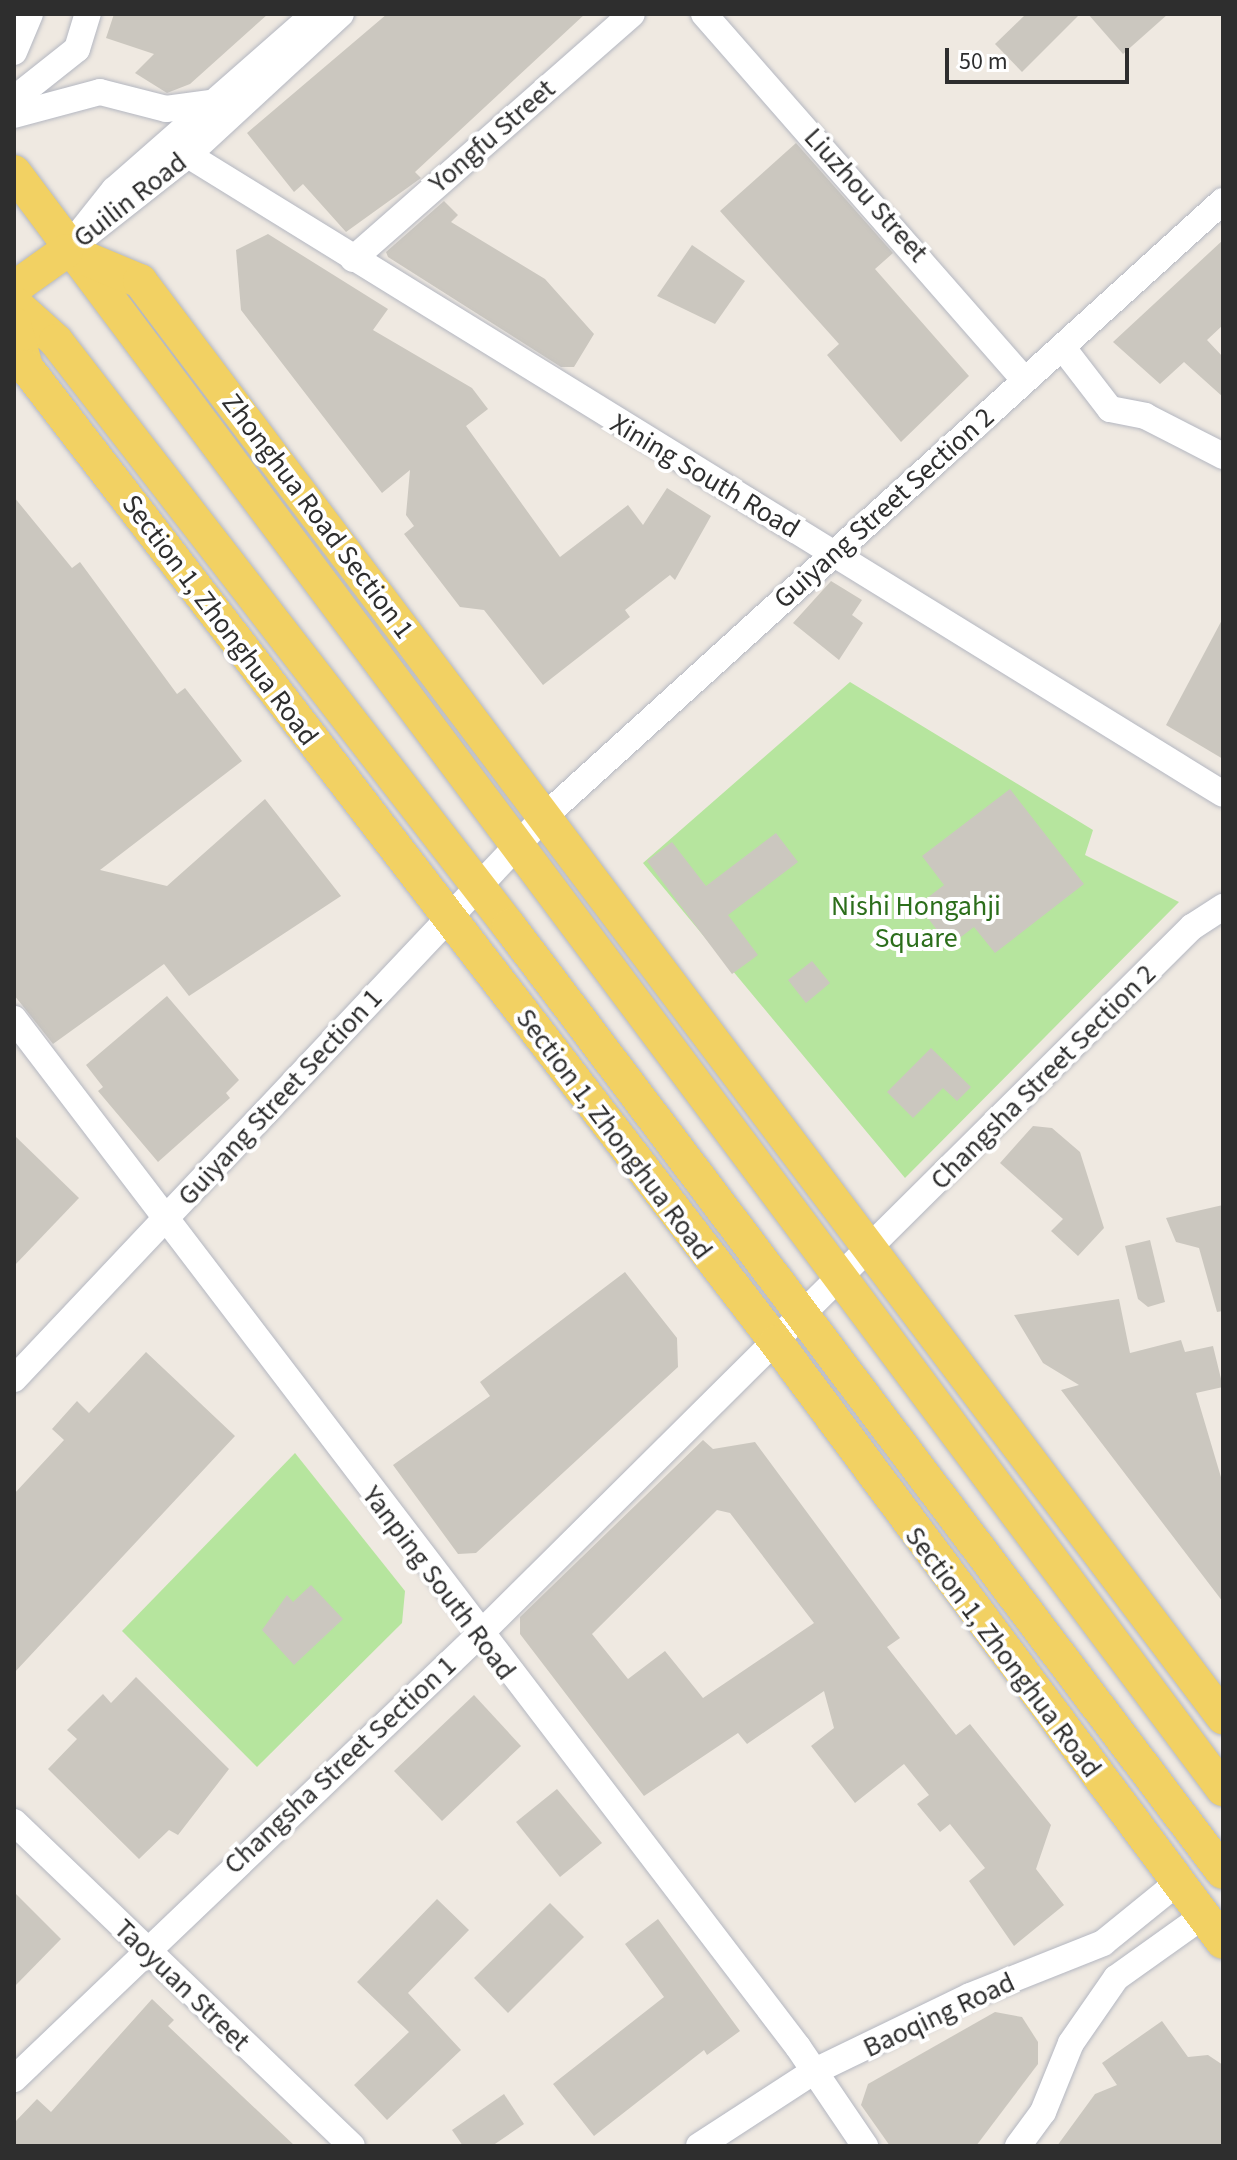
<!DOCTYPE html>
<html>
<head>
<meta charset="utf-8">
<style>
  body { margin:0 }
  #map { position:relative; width:1237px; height:2160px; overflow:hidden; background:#efe9e1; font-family:"Source Sans 3",sans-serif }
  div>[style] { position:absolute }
  .green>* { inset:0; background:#b6e59e }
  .building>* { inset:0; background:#cbc7bf }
  .roads { filter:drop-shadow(0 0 2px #b4b7c1) drop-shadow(0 0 2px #b4b7c1) }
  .minor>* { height:26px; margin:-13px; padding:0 13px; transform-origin:13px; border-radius:13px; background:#fff }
  .major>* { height:34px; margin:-17px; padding:0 17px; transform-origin:17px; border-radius:17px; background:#f2d163 }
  span { translate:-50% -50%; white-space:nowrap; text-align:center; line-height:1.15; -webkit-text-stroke:8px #fff; paint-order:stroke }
  .street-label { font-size:28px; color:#2e2e2e }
  .park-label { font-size:28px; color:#2c6e1b }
  .frame { position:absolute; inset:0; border:16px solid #2e2e2e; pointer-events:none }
  .scale { position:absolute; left:945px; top:48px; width:184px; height:36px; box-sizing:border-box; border:4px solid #2e2e2e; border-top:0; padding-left:10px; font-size:24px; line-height:28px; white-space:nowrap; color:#2e2e2e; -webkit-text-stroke:6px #fff; paint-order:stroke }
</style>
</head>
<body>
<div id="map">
  <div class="green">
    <i style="clip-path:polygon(850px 682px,1093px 830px,1085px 855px,1179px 902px,905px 1178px,643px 863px)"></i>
    <i style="clip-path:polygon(295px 1453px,405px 1591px,402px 1623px,257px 1767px,122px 1631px)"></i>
  </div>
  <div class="building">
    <i style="clip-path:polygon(114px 14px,268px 14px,190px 84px,167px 93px,135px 73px,154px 54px,106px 38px)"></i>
    <i style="clip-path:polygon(387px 14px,585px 14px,415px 172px,421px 178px,346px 232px,303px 184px,294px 192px,247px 133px)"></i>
    <i style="clip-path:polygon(1026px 14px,1080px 14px,1022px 72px,995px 44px)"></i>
    <i style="clip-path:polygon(1088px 14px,1168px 14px,1123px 54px)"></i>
    <i style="clip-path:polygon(796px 143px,893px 253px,875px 269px,969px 376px,901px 442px,827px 355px,839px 344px,720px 211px)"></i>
    <i style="clip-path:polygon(444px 201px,458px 215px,451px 222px,545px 279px,594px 334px,574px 367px,561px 367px,388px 257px,386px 252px)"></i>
    <i style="clip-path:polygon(268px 234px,388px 309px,373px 330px,472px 388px,488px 409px,466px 426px,560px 557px,628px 505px,643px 525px,667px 488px,711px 516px,675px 580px,670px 575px,625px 610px,630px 617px,543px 685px,484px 610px,460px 607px,404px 534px,414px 526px,406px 515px,410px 470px,382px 493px,241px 310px,236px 250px)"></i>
    <i style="clip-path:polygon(1223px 240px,1223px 325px,1207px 340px,1223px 357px,1223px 397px,1184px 362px,1160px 384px,1113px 342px)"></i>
    <i style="clip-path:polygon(692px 245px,745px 281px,715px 324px,657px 296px)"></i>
    <i style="clip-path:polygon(14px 497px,72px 568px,80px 562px,177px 694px,185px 688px,242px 761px,100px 870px,167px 886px,265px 799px,341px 896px,189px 996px,164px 964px,53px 1044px,14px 995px)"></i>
    <i style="clip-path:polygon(831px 581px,862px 600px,852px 615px,863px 623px,839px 660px,793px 623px)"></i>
    <i style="clip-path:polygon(1223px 618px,1223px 759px,1166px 725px)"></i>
    <i style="clip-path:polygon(1010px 789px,1084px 884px,995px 953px,974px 927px,949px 946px,918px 905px,944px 885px,922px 856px)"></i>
    <i style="clip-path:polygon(776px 833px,798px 862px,728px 915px,758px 955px,732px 974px,647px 861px,672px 842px,706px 886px)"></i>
    <i style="clip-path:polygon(812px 961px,830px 983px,806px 1003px,788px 980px)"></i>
    <i style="clip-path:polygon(167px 996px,239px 1080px,226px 1093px,230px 1098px,158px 1162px,98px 1091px,103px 1087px,86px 1065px)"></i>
    <i style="clip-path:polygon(931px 1048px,971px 1087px,957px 1101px,943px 1088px,913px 1118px,887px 1092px)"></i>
    <i style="clip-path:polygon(1033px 1126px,1052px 1128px,1080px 1152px,1104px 1228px,1078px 1256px,1051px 1231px,1063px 1219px,1000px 1163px)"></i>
    <i style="clip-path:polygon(14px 1135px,79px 1198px,14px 1266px)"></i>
    <i style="clip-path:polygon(1223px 1205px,1223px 1311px,1217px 1312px,1199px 1248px,1176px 1242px,1166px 1218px)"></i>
    <i style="clip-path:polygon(1150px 1240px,1165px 1302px,1148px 1307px,1138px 1299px,1125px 1246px)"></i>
    <i style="clip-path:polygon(625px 1272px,677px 1338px,678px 1367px,476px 1553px,458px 1554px,393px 1465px,490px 1396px,480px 1382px)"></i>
    <i style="clip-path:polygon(1119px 1299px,1130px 1353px,1181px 1340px,1185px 1352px,1213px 1346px,1223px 1387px,1196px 1393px,1223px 1484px,1223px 1602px,1061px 1390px,1079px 1385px,1043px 1363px,1014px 1315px)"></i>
    <i style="clip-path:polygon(146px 1352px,235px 1436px,14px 1673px,14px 1494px,64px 1440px,52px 1429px,77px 1401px,89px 1413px)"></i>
    <i style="clip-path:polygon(evenodd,703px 1440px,713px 1449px,755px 1442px,900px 1638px,887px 1647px,956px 1735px,970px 1724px,1051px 1825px,1036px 1869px,1064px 1905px,1014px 1946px,969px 1881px,985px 1868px,950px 1824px,940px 1832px,917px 1804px,929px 1795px,904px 1764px,855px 1803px,811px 1746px,834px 1728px,824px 1691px,747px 1744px,738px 1733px,644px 1796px,520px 1634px,520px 1617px,703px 1440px,717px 1510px,730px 1513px,814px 1623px,703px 1698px,665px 1651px,628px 1679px,592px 1634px,717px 1510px)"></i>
    <i style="clip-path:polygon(311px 1585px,343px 1619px,294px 1665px,262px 1630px,287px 1595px,293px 1602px)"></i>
    <i style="clip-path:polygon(136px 1677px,229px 1769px,178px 1835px,169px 1830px,139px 1859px,48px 1769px,77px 1739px,67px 1730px,103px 1694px,111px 1703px)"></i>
    <i style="clip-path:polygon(474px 1695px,521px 1746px,442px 1821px,394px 1771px)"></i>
    <i style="clip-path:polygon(557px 1789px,602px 1843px,560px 1877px,516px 1822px)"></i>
    <i style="clip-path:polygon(14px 1892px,61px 1939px,14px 1987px)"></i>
    <i style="clip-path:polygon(437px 1899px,469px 1930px,408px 1993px,461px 2050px,387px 2120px,354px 2085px,409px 2032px,357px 1982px)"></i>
    <i style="clip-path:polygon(550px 1903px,584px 1937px,508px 2013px,474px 1978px)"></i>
    <i style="clip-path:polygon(658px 1919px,740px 2031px,707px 2055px,704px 2050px,594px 2136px,553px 2084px,664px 1997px,625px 1944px)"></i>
    <i style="clip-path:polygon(152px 1999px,174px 2020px,168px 2026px,295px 2146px,14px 2146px,14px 2123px,37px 2099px,51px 2112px)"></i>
    <i style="clip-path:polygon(995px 2012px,1022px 2017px,1038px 2042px,1038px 2064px,976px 2146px,890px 2146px,861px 2105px,868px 2084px)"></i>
    <i style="clip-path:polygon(1162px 2021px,1188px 2057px,1208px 2055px,1223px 2065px,1223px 2146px,1057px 2146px,1095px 2094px,1117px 2085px,1102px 2063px)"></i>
    <i style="clip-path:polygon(504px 2094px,524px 2124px,492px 2146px,463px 2146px,452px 2130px)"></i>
  </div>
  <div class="roads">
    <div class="minor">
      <i style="left:704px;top:14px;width:485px;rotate:48.8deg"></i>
      <i style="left:14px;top:52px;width:41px;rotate:-67.2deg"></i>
      <i style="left:14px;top:99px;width:80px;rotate:-38.4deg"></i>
      <i style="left:77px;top:49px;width:37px;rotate:-73deg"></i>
      <i style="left:14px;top:115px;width:89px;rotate:-15deg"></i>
      <i style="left:100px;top:92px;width:68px;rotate:14.4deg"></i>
      <i style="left:166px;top:109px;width:43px;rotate:-7.9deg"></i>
      <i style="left:188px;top:155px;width:1216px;rotate:31.69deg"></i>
      <i style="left:83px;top:229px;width:50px;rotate:-51.5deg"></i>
      <i style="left:114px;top:190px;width:266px;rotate:-41.3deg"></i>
      <i style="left:66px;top:251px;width:155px;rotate:-38.2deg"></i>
      <i style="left:188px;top:155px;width:208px;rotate:-42.7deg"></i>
      <i style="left:353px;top:259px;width:371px;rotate:-41.3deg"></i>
      <i style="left:1063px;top:348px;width:77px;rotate:52.4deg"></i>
      <i style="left:1110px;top:409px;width:36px;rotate:11deg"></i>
      <i style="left:1145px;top:416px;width:88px;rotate:27.1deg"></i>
      <i style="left:14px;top:1019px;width:1293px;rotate:52.67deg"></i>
      <i style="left:798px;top:2047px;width:120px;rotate:55.9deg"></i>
      <i style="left:14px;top:1379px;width:775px;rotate:-46.67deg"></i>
      <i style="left:546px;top:815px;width:914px;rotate:-42.21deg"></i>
      <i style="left:14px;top:1822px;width:468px;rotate:43.8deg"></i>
      <i style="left:14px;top:2079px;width:643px;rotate:-43.68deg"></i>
      <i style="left:479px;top:1635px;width:1005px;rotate:-44.8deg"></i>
      <i style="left:1192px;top:927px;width:37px;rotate:-33deg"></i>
      <i style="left:699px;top:2146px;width:136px;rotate:-33deg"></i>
      <i style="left:813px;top:2072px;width:174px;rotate:-25.8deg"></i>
      <i style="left:970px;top:1996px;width:143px;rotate:-21.7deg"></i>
      <i style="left:1103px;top:1943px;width:95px;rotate:-39deg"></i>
      <i style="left:1018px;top:2146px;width:42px;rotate:-53.7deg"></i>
      <i style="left:1043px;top:2112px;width:74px;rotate:-67.9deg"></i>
      <i style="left:1071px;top:2043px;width:79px;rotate:-55.3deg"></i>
      <i style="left:1116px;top:1978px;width:107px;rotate:-35.5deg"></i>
    </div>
    <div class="major">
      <i style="left:14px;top:172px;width:2019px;rotate:53.22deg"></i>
      <i style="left:70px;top:252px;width:76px;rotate:22.5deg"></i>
      <i style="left:140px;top:281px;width:1799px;rotate:52.98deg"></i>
      <i style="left:14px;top:288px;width:64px;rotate:-35.4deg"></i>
      <i style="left:14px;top:303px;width:57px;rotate:42.1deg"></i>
      <i style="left:56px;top:341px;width:740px;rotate:52.25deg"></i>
      <i style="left:509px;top:926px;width:1185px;rotate:52.96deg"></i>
      <i style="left:14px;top:324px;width:45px;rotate:74.4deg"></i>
      <i style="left:26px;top:367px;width:1230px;rotate:52.43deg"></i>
      <i style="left:776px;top:1342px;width:748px;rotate:53.31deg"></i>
    </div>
  </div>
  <div class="street-label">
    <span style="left:492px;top:136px;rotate:-41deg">Yongfu Street</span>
    <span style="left:866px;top:195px;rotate:48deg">Liuzhou Street</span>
    <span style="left:130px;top:200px;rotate:-38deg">Guilin Road</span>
    <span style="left:705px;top:476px;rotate:31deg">Xining South Road</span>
    <span style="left:884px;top:508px;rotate:-42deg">Guiyang Street Section 2</span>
    <span style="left:318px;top:516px;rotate:53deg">Zhonghua Road Section 1</span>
    <span style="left:220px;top:620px;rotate:53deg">Section 1, Zhonghua Road</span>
    <span style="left:1043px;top:1077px;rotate:-45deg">Changsha Street Section 2</span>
    <span style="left:280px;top:1097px;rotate:-47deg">Guiyang Street Section 1</span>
    <span style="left:614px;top:1134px;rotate:53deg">Section 1, Zhonghua Road</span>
    <span style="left:439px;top:1583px;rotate:53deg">Yanping South Road</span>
    <span style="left:1003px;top:1652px;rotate:53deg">Section 1, Zhonghua Road</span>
    <span style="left:340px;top:1765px;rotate:-43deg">Changsha Street Section 1</span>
    <span style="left:182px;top:1985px;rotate:44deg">Taoyuan Street</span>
    <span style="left:939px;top:2015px;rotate:-25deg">Baoqing Road</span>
  </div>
  <div class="park-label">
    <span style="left:916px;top:922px">Nishi Hongahji<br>Square</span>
  </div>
  <div class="frame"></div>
  <div class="scale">50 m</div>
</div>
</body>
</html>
